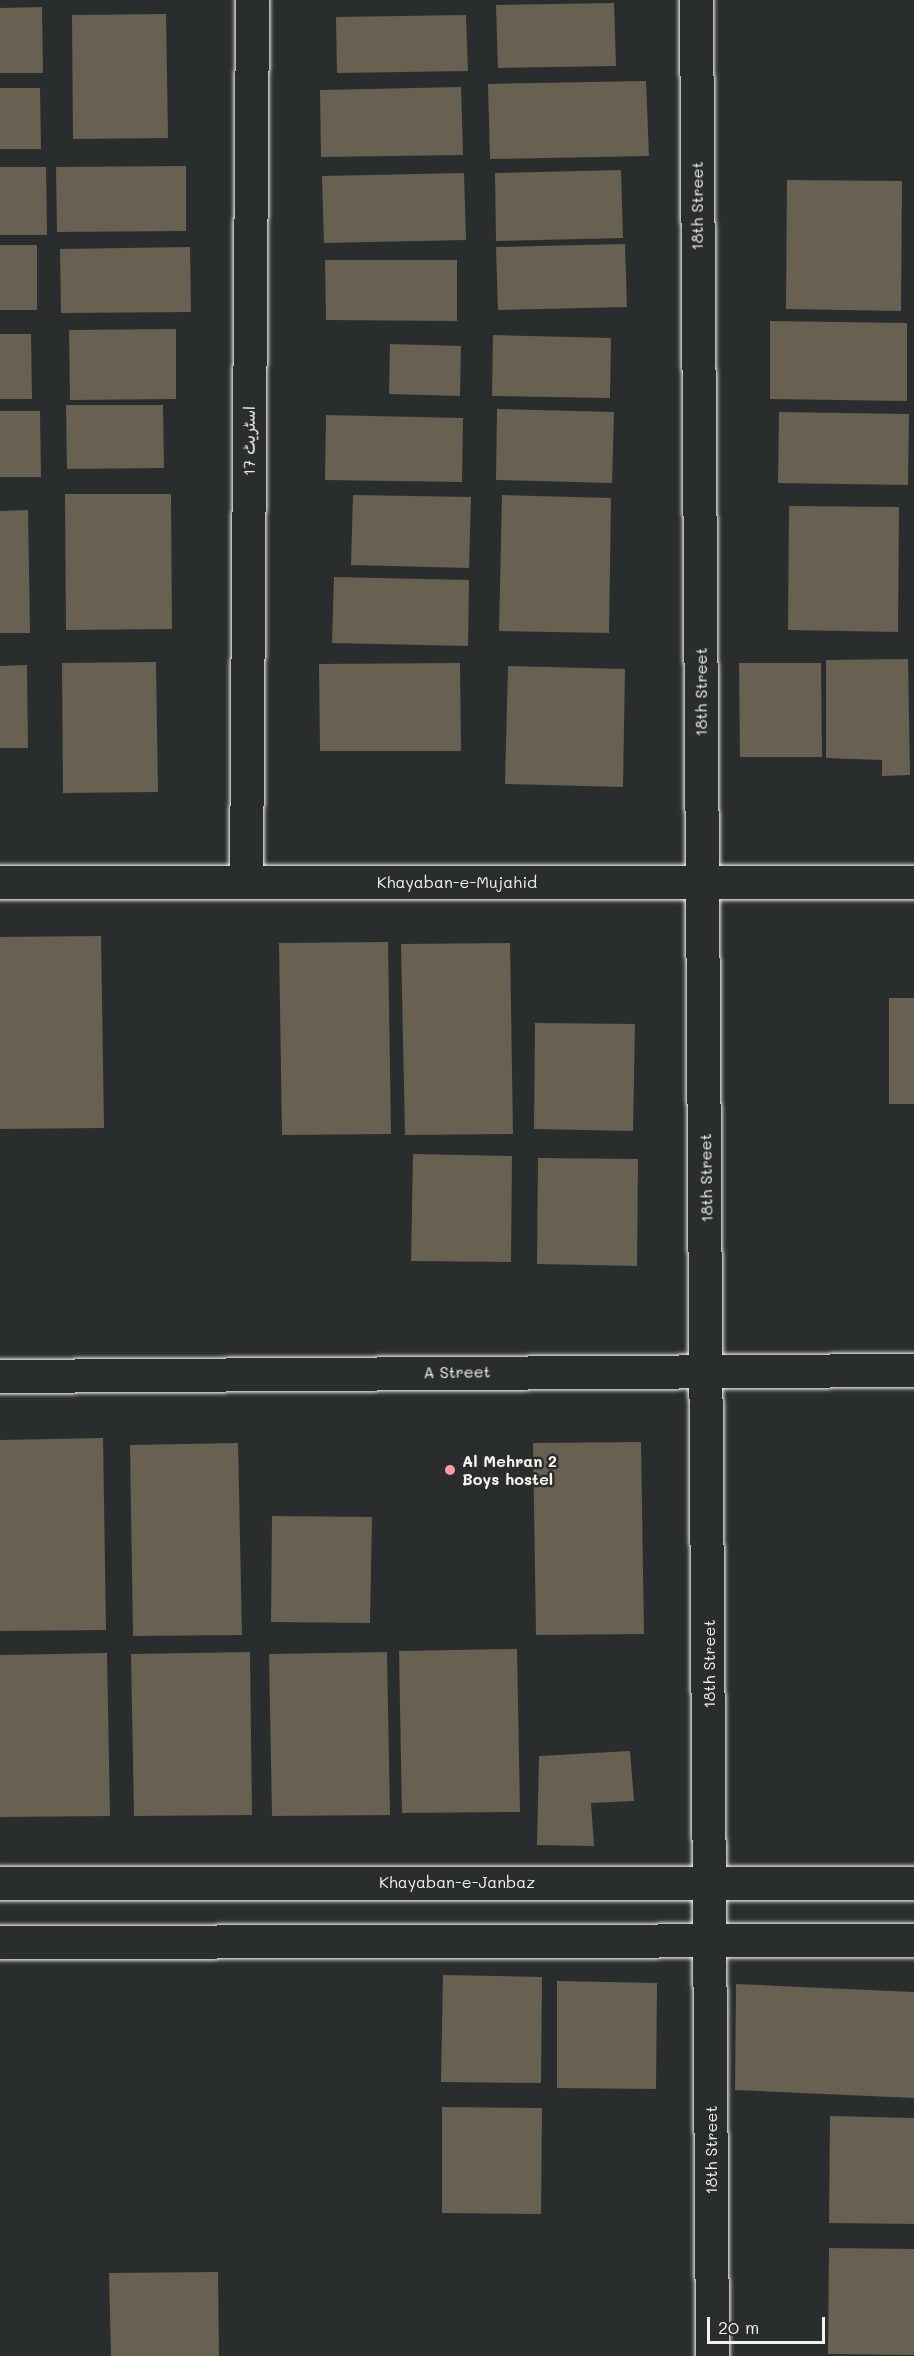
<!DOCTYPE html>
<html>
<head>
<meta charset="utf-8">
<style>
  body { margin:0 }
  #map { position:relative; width:914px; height:2356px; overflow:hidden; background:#2a2d2e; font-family:Mali,"Playpen Sans Arabic",sans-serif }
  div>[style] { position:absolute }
  .building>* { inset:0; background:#686050 }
  .roads { filter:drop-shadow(0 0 2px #f4f1e8) drop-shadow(0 0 2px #f4f1e8) }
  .street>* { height:33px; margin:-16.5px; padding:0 16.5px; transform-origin:16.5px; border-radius:16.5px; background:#2a2d2e }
  .secondary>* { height:33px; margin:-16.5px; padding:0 16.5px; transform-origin:16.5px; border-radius:16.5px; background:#2a2d2e }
  .dots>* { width:16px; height:16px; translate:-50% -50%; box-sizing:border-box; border:3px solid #2a2d2e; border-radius:50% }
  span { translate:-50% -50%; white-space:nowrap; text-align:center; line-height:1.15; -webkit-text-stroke:5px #2a2d2e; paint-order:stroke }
  .street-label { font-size:16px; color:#f4f1e8 }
  .poi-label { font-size:16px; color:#f4f1e8; font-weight:700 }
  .left { translate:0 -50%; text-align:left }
  .scale { position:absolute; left:707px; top:2317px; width:118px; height:27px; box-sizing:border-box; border:3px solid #f4f1e8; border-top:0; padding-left:8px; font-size:18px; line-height:21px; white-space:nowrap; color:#f4f1e8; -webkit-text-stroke:4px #2a2d2e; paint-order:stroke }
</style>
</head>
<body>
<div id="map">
  <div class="building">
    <i style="clip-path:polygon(614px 3px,616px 66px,498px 68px,496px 5px)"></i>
    <i style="clip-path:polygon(42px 7px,43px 73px,0 73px,0 8px)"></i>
    <i style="clip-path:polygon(166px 14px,168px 138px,73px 139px,72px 15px)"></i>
    <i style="clip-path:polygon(466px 15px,468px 71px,337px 73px,336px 17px)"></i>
    <i style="clip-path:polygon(646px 81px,649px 156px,490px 159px,488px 84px)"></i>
    <i style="clip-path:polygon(461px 87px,463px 155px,321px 157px,320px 90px)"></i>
    <i style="clip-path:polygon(0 88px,40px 88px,41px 149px,0 149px)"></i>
    <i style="clip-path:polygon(186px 166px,186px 231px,57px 232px,56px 167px)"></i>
    <i style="clip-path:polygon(0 167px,46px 167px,47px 235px,0 235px)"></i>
    <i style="clip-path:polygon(621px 170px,623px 238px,496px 241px,495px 173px)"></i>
    <i style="clip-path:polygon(464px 173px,466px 240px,324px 243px,322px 176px)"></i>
    <i style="clip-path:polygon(787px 180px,902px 181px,901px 311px,786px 309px)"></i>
    <i style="clip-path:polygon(625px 244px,627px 307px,498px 310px,496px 247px)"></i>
    <i style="clip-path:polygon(0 245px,37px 245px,37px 310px,0 310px)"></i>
    <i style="clip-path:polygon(190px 247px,191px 312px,61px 313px,60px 249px)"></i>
    <i style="clip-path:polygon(325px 260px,457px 260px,457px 321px,326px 320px)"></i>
    <i style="clip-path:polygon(770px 321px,907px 323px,907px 401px,770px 399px)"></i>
    <i style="clip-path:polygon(176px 329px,176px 399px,70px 400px,69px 330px)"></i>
    <i style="clip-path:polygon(0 334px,31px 334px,32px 399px,0 399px)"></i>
    <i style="clip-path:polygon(493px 335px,611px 338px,610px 398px,492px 396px)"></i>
    <i style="clip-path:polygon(390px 344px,461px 346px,460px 396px,389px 394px)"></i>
    <i style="clip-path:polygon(66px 405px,163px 405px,164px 468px,67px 469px)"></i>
    <i style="clip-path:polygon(497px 409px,614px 412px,612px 483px,496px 480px)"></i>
    <i style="clip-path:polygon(0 411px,40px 411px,41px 477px,0 477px)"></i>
    <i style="clip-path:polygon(779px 412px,909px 414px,908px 485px,778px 483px)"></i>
    <i style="clip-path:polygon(326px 415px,463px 418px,462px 482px,325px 480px)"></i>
    <i style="clip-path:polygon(65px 494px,171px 494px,172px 629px,66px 630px)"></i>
    <i style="clip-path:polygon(353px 495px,471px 497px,469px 568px,351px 565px)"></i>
    <i style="clip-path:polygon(502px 495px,611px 498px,609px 633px,499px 631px)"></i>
    <i style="clip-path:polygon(789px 506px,899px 507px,898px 632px,788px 630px)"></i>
    <i style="clip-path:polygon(28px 510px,30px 633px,0 633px,0 511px)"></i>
    <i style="clip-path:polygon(334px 577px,469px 580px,468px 646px,332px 643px)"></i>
    <i style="clip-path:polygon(908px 659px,910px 775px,882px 776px,882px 760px,826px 758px,826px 660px)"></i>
    <i style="clip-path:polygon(156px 662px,158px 792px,63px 793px,62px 663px)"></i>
    <i style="clip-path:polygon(460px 663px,461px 751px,320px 751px,319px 664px)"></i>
    <i style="clip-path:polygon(739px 663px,821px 663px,822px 757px,740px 757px)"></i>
    <i style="clip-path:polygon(27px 665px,28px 748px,0 748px,0 666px)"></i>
    <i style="clip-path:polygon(508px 666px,625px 669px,623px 787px,505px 784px)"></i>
    <i style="clip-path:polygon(101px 936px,104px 1128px,0 1129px,0 937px)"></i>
    <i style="clip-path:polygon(388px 942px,391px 1134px,282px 1135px,279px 943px)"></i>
    <i style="clip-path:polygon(510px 943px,513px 1134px,405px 1135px,401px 944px)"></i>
    <i style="clip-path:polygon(889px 998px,914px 998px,914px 1104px,889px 1104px)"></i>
    <i style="clip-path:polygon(535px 1023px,635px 1024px,633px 1131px,534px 1129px)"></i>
    <i style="clip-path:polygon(413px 1154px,512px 1156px,511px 1262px,411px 1261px)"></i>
    <i style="clip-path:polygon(538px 1158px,638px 1159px,637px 1266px,537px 1264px)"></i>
    <i style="clip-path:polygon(103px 1438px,106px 1630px,0 1631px,0 1440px)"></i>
    <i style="clip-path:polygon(641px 1442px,644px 1634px,536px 1635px,533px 1443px)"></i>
    <i style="clip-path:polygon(238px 1443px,242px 1635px,133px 1636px,130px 1445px)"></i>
    <i style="clip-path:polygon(272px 1516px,372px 1517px,370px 1623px,271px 1622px)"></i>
    <i style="clip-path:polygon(517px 1649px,520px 1812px,402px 1813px,399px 1651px)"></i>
    <i style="clip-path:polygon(250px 1652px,252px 1815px,134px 1816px,131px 1654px)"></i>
    <i style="clip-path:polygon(387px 1652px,390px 1815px,272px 1816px,269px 1654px)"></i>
    <i style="clip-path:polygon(107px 1653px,110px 1816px,0 1817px,0 1655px)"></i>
    <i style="clip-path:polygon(630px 1751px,634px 1801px,591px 1803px,594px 1846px,537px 1845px,539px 1756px)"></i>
    <i style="clip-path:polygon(443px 1975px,542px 1977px,541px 2083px,441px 2082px)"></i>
    <i style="clip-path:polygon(557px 1981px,657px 1983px,656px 2089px,557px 2088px)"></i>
    <i style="clip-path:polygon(736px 1984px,914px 1992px,914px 2098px,735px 2090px)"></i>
    <i style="clip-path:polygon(442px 2107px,542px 2108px,541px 2214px,442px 2213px)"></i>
    <i style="clip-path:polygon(830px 2116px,914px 2118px,914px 2224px,829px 2223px)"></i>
    <i style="clip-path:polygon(829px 2248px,914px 2249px,914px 2355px,828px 2354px)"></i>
    <i style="clip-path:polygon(218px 2272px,219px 2356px,111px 2356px,109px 2273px)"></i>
  </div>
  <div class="roads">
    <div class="street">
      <i style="left:696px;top:0;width:2356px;rotate:89.61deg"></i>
      <i style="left:246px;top:882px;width:882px;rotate:-89.61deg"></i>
      <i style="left:0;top:1376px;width:914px;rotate:-0.38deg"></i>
      <i style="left:0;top:1883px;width:914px"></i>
      <i style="left:0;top:1942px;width:914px;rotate:-0.13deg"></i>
    </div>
    <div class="secondary">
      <i style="left:0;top:882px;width:914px"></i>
    </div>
  </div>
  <div class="dots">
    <i style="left:450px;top:1470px;background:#ff9aa2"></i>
  </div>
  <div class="street-label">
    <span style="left:697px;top:206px;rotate:-90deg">18th Street</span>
    <span style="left:249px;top:441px;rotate:-90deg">اسٹریٹ 17</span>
    <span style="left:701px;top:692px;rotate:-90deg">18th Street</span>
    <span style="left:457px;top:882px">Khayaban-e-Mujahid</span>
    <span style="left:706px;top:1178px;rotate:-91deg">18th Street</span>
    <span style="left:457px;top:1372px;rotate:-1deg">A Street</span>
    <span style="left:709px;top:1664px;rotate:-90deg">18th Street</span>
    <span style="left:457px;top:1882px">Khayaban-e-Janbaz</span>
    <span style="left:711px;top:2150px;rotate:-90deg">18th Street</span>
  </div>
  <div class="poi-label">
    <span class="left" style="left:462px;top:1470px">Al Mehran 2<br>Boys hostel</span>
  </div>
  <div class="scale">20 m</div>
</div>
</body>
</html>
